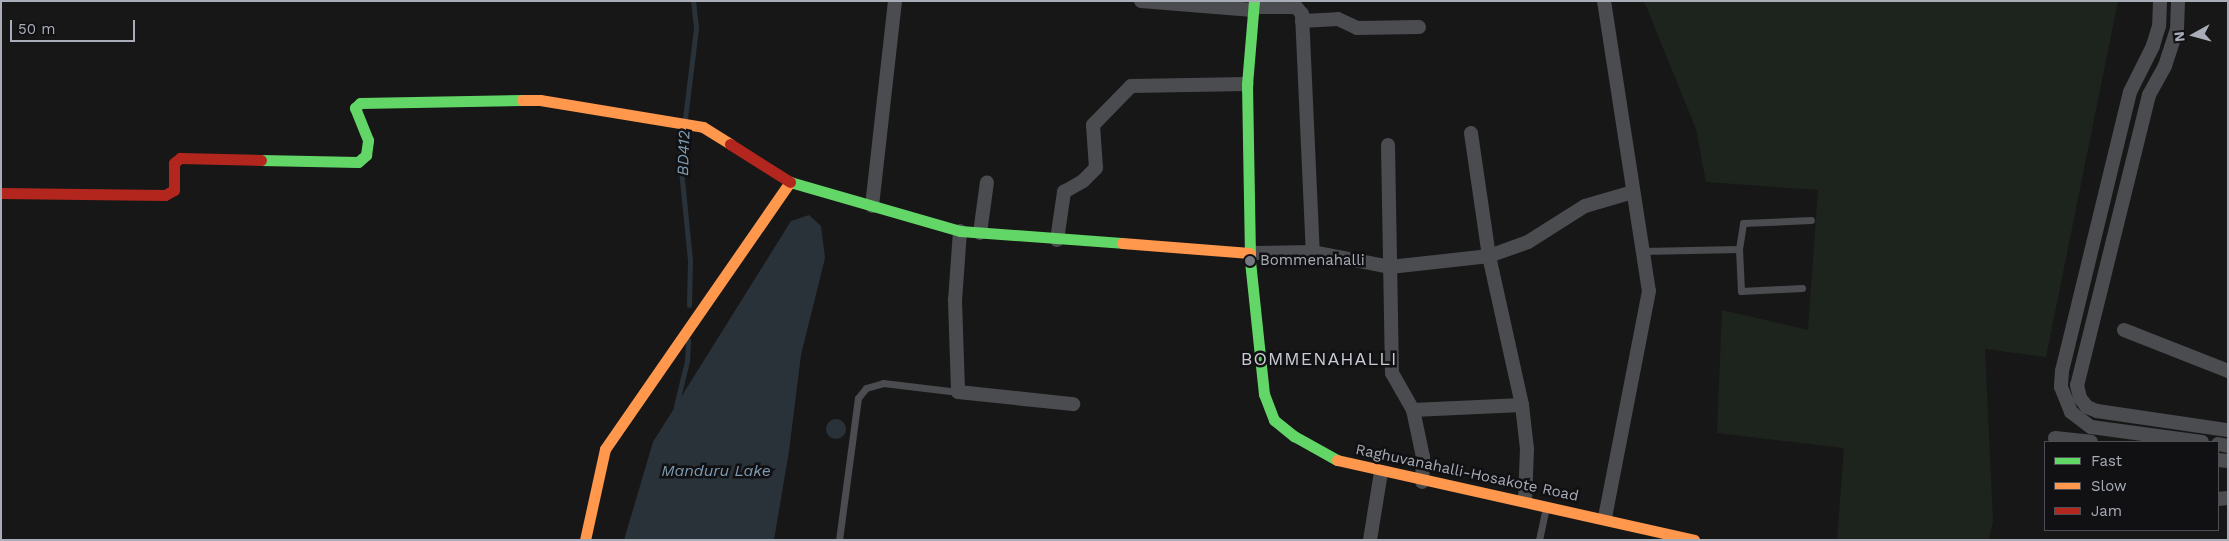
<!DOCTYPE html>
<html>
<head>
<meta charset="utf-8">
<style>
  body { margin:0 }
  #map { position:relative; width:2229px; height:541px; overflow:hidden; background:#171717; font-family:"Work Sans",sans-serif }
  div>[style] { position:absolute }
  .green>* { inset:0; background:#1d241e }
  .water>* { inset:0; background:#2a3239 }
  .round { border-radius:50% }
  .stream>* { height:5px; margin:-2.5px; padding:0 2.5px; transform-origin:2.5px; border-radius:2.5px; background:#2a3239 }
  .lane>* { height:7px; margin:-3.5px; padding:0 3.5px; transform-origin:3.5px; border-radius:3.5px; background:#4b4c50 }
  .street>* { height:14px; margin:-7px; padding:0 7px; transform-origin:7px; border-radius:7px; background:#4b4c50 }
  .fast>* { height:11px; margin:-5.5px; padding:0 5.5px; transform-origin:5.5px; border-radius:5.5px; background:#63d668 }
  .slow>* { height:11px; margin:-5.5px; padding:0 5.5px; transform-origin:5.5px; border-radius:5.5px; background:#ff974d }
  .jam>* { height:11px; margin:-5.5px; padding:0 5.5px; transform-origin:5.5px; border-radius:5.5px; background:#b3261e }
  .dots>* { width:14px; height:14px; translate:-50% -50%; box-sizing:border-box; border:2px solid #111113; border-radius:50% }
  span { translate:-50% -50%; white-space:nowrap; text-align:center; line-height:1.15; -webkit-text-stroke:5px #111113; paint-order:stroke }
  .poi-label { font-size:15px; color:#a8adb8 }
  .left { translate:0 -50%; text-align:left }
  .street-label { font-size:15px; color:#a8adb8 }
  .water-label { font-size:16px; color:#7f9bb3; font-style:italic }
  .quarter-label { font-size:18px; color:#c9ccd4; letter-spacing:1px }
  .frame { position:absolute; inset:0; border:2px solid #a8adb8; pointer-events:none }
  .legend { position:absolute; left:2044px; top:441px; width:175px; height:90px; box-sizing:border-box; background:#111113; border:1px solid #4d4f55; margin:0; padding:6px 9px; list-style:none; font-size:15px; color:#a8adb8 }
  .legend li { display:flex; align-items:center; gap:10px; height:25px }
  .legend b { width:25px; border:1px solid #4d4f55 }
  .north { position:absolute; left:2169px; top:10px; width:50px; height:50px; -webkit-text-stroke:4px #111113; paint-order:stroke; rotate:263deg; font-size:14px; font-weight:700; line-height:20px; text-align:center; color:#a8adb8 }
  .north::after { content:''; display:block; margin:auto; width:18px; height:22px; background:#a8adb8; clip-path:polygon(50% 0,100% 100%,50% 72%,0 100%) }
  .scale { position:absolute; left:10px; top:20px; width:125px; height:22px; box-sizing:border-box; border:2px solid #a8adb8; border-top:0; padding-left:6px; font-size:15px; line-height:18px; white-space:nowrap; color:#a8adb8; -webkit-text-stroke:4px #111113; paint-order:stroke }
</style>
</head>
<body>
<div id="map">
  <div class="green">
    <i style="clip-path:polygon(1644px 1px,2118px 1px,2046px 357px,1985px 349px,1993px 521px,1989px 540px,1837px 540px,1844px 448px,1717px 433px,1722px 310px,1808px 330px,1818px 190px,1706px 182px,1696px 129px)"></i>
  </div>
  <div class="water">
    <i style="clip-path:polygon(809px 215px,821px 226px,825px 258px,801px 355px,789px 451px,774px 540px,624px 540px,653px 442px,791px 221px)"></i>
    <i class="round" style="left:826px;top:419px;width:20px;height:20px"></i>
  </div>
  <div class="stream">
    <i style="left:689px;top:305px;width:45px;rotate:-88.7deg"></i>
    <i style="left:690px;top:260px;width:101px;rotate:-95.7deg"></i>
    <i style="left:680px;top:159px;width:132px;rotate:-83deg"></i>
    <i style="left:696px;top:28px;width:27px;rotate:-96deg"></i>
    <i style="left:676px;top:406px;width:46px;rotate:-76.3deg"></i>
    <i style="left:687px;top:361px;width:21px;rotate:-87deg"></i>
  </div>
  <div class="lane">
    <i style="left:1642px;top:251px;width:97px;rotate:-1.2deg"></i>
    <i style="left:1802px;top:288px;width:61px;rotate:177.2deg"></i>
    <i style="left:1741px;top:291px;width:42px;rotate:-92.7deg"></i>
    <i style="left:1739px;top:249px;width:26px;rotate:-81deg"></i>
    <i style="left:1743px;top:223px;width:68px;rotate:-2.5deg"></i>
    <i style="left:839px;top:540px;width:143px;rotate:-82.4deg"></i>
    <i style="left:858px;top:398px;width:13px;rotate:-51deg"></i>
    <i style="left:866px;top:388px;width:18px;rotate:-16deg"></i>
    <i style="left:883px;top:383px;width:76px;rotate:6.8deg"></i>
    <i style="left:1539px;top:540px;width:34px;rotate:-78deg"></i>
  </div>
  <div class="street">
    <i style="left:1141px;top:1px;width:112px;rotate:4.6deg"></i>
    <i style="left:1604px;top:1px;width:293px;rotate:81.2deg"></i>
    <i style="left:1649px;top:291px;width:231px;rotate:101deg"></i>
    <i style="left:2160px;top:1px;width:25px;rotate:92deg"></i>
    <i style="left:2159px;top:26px;width:21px;rotate:107deg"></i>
    <i style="left:2153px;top:46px;width:51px;rotate:116.6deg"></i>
    <i style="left:2130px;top:92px;width:287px;rotate:103.7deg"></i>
    <i style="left:2062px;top:371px;width:16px;rotate:94deg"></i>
    <i style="left:2061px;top:387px;width:27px;rotate:68deg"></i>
    <i style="left:2071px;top:412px;width:25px;rotate:37deg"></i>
    <i style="left:2091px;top:427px;width:112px;rotate:7.7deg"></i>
    <i style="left:2178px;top:1px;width:28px;rotate:92deg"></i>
    <i style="left:2177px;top:29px;width:39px;rotate:108deg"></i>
    <i style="left:2165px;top:66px;width:33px;rotate:119deg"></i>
    <i style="left:2149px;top:95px;width:299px;rotate:103.9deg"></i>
    <i style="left:2077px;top:385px;width:13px;rotate:77deg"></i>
    <i style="left:2080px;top:398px;width:11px;rotate:52deg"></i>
    <i style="left:2087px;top:407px;width:11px;rotate:22deg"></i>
    <i style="left:2097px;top:411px;width:132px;rotate:8.3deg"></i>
    <i style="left:1254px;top:7px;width:42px"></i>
    <i style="left:1296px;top:7px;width:9px;rotate:49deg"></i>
    <i style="left:1302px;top:14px;width:238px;rotate:87.4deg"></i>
    <i style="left:1302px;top:21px;width:36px;rotate:-3deg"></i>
    <i style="left:1338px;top:19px;width:21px;rotate:25deg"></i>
    <i style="left:1357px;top:28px;width:62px;rotate:-0.9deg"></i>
    <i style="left:1471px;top:133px;width:124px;rotate:81.7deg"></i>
    <i style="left:1489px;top:256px;width:153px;rotate:77.5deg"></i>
    <i style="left:1522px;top:405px;width:44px;rotate:83.5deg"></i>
    <i style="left:1527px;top:449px;width:51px;rotate:92.2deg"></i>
    <i style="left:1388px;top:145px;width:228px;rotate:89deg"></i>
    <i style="left:1392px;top:373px;width:43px;rotate:60.4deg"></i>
    <i style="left:1413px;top:410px;width:48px;rotate:78deg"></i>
    <i style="left:1423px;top:457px;width:25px;rotate:92deg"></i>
    <i style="left:872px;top:206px;width:206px;rotate:-83.6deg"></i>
    <i style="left:960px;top:231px;width:69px;rotate:94.1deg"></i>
    <i style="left:955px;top:300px;width:92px;rotate:88.1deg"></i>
    <i style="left:958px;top:392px;width:116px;rotate:6deg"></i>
    <i style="left:980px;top:233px;width:51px;rotate:-82.2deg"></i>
    <i style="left:1057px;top:240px;width:49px;rotate:-81.7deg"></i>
    <i style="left:1064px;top:192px;width:22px;rotate:-30deg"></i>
    <i style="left:1083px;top:181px;width:18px;rotate:-45deg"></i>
    <i style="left:1096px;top:168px;width:43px;rotate:-94deg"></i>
    <i style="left:1093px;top:125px;width:54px;rotate:-45.7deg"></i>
    <i style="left:1131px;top:86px;width:116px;rotate:-1deg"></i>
    <i style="left:1250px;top:253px;width:63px;rotate:-0.9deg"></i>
    <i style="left:1313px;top:252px;width:78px;rotate:11deg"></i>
    <i style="left:1390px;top:267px;width:100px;rotate:-6.3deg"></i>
    <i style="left:1489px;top:256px;width:41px;rotate:-19.7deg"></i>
    <i style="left:1528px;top:242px;width:67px;rotate:-32.3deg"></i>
    <i style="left:1585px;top:206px;width:50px;rotate:-16.3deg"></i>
    <i style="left:2124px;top:330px;width:112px;rotate:21.5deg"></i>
    <i style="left:1413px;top:410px;width:109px;rotate:-2.6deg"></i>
    <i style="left:2055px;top:438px;width:36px;rotate:6deg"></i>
    <i style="left:2218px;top:444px;width:10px;rotate:11deg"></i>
    <i style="left:2218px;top:460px;width:10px;rotate:6deg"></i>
    <i style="left:2218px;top:499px;width:10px;rotate:-6deg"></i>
    <i style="left:1370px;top:540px;width:69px;rotate:-80.8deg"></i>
  </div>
  <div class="fast">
    <i style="left:1254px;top:1px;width:83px;rotate:94.8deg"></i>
    <i style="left:1247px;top:84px;width:177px;rotate:89deg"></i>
    <i style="left:1250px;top:261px;width:134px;rotate:84deg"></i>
    <i style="left:1264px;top:394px;width:28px;rotate:69deg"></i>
    <i style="left:1274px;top:420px;width:26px;rotate:39deg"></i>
    <i style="left:1294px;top:436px;width:49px;rotate:29.2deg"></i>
    <i style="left:261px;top:160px;width:97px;rotate:1.2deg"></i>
    <i style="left:358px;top:162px;width:11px;rotate:-41deg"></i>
    <i style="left:366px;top:155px;width:15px;rotate:-82deg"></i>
    <i style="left:368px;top:140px;width:35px;rotate:-112deg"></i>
    <i style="left:355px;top:108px;width:7px;rotate:-45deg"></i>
    <i style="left:360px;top:103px;width:162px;rotate:-1.1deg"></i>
    <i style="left:788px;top:185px;width:4px;rotate:-56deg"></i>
    <i style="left:790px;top:182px;width:177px;rotate:16.1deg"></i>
    <i style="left:960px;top:231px;width:162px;rotate:4.2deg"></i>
  </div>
  <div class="slow">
    <i style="left:522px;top:100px;width:18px"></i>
    <i style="left:540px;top:100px;width:165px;rotate:9.4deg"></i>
    <i style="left:703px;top:127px;width:32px;rotate:32deg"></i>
    <i style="left:1122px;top:243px;width:128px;rotate:4.5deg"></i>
    <i style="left:1337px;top:460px;width:366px;rotate:12.6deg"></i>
    <i style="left:585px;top:540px;width:93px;rotate:-77.6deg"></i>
    <i style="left:605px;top:449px;width:321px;rotate:-55.3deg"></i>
  </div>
  <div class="jam">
    <i style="left:730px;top:144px;width:71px;rotate:32.3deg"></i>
    <i style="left:1px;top:193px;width:164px;rotate:0.7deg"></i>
    <i style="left:165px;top:195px;width:10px;rotate:-29deg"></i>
    <i style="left:174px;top:190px;width:27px;rotate:-90deg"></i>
    <i style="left:174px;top:163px;width:8px;rotate:-40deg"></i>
    <i style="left:180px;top:158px;width:81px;rotate:1.4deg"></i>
  </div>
  <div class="dots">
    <i style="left:1250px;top:261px;background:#757880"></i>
  </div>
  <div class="poi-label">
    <span class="left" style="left:1260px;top:261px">Bommenahalli</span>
  </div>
  <div class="street-label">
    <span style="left:1467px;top:473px;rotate:12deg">Raghuvanahalli-Hosakote Road</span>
  </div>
  <div class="water-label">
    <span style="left:684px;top:153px;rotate:-88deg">BD412</span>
    <span style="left:716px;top:471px">Manduru Lake</span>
  </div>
  <div class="quarter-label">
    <span style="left:1319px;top:359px">BOMMENAHALLI</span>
  </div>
  <div class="frame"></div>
  <ul class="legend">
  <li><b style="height:6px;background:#63d668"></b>Fast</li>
  <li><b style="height:6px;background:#ff974d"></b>Slow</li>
  <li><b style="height:6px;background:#b3261e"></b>Jam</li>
  </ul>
  <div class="north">N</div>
  <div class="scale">50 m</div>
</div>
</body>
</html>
